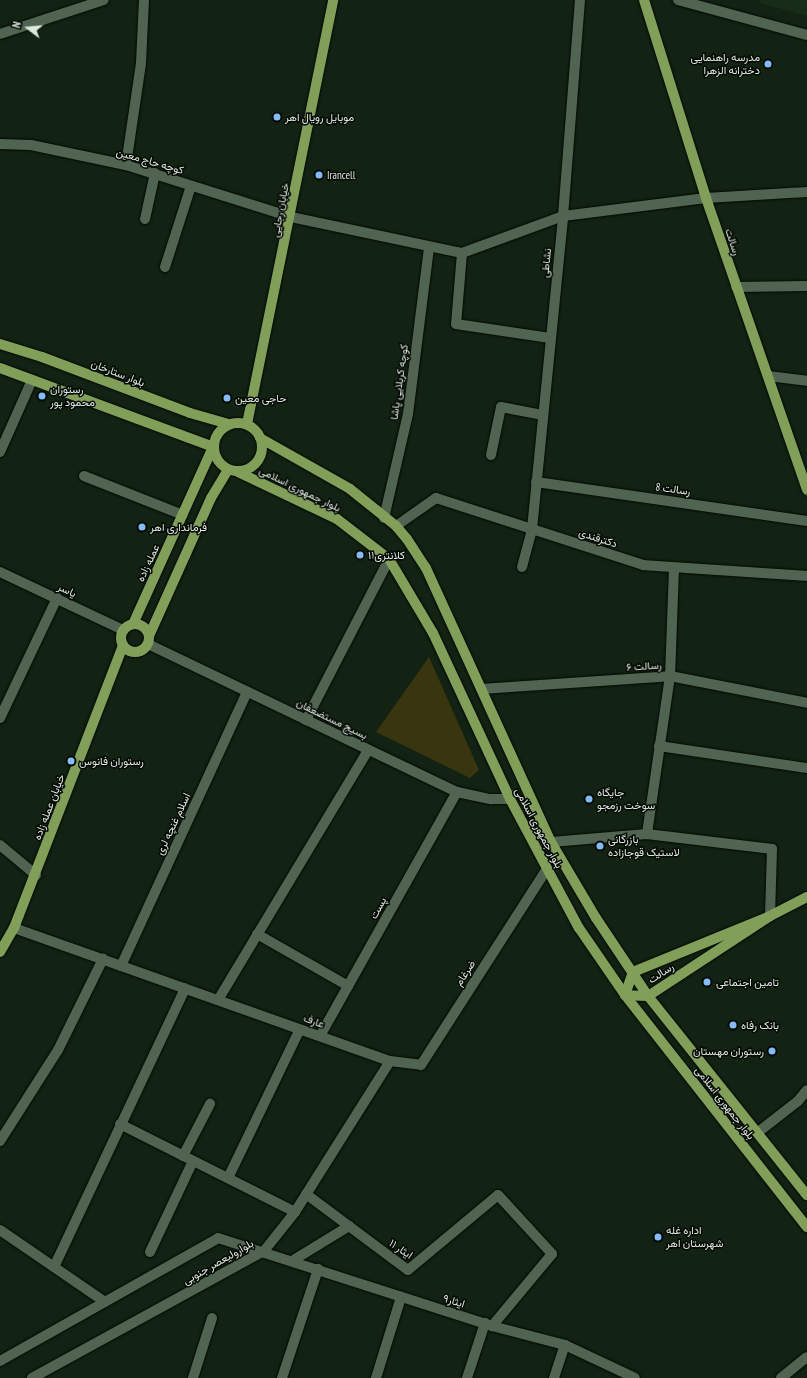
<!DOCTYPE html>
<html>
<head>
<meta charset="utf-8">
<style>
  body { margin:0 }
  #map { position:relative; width:807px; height:1378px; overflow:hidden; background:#122213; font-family:"PT Sans Narrow",Vazirmatn,sans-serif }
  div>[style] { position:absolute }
  .built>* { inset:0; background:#172d19 }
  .green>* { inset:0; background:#38350f }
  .roads { filter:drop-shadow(0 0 1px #010b02) drop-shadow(0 0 1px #010b02) }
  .minor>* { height:10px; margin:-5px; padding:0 5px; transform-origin:5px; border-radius:5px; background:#516452 }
  .major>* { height:10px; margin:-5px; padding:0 5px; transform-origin:5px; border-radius:5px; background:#829f5a }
  .major>.ring { margin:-5px; padding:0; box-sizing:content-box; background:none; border:10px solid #829f5a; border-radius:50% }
  .dots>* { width:11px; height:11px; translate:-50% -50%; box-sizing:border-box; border:2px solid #040904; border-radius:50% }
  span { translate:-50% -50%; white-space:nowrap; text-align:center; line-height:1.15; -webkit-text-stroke:3px #040904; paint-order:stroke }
  .poi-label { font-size:11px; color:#dde8de }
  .right { translate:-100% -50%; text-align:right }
  .left { translate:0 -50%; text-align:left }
  .street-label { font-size:11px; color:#dde8de }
  .north { position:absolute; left:8px; top:8px; width:40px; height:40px; -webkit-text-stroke:3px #040904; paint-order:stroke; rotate:286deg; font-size:11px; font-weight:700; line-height:16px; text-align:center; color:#dde8de }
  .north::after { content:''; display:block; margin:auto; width:14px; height:18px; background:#dde8de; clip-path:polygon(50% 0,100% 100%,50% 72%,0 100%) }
</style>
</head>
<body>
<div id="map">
  <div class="built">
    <i style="clip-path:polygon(760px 0,807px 0,807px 16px,760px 3px)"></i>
  </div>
  <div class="green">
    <i style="clip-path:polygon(429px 657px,479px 770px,470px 778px,376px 732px)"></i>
  </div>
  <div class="roads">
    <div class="minor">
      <i style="left:678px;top:0;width:134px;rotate:15.2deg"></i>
      <i style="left:0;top:34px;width:109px;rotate:-18.1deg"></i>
      <i style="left:0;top:144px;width:31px;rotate:2deg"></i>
      <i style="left:31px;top:145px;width:97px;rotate:11.9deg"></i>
      <i style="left:126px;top:165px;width:173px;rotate:17.5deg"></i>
      <i style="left:291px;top:217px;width:175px;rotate:11.9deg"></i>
      <i style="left:462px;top:253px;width:108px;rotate:-20.1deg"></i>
      <i style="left:563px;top:216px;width:144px;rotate:-7.2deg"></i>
      <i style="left:706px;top:198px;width:101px;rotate:-3.4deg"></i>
      <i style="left:126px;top:165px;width:103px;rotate:-81.6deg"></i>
      <i style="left:141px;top:63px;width:63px;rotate:-87.3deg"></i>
      <i style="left:145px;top:219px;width:47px;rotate:-77.7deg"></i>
      <i style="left:462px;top:253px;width:71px;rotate:94.8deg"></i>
      <i style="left:456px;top:324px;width:95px;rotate:8.5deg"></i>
      <i style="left:165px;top:267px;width:85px;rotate:-72.2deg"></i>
      <i style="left:736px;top:287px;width:71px;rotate:-0.8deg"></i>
      <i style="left:768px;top:376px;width:39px;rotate:7deg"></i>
      <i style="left:0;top:452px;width:79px;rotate:-66deg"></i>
      <i style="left:491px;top:455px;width:49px;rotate:-78.2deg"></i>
      <i style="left:501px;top:407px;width:43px;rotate:10.8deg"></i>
      <i style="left:84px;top:476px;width:106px;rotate:21.5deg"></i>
      <i style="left:536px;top:482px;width:274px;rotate:8.2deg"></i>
      <i style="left:384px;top:518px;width:107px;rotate:-77deg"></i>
      <i style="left:408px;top:414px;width:167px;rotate:-82.8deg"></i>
      <i style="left:396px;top:526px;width:49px;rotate:-35deg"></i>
      <i style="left:436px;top:498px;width:218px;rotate:17.9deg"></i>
      <i style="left:643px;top:565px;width:164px;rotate:3.8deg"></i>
      <i style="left:522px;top:567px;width:39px;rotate:-75deg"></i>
      <i style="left:532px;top:529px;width:315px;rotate:-84.3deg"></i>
      <i style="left:563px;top:216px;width:217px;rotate:-85.5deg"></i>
      <i style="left:674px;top:568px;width:108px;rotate:92.1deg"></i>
      <i style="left:670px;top:676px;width:160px;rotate:98.3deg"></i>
      <i style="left:647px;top:834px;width:126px;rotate:6.8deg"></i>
      <i style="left:772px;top:849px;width:67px;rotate:91.7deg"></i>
      <i style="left:0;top:572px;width:136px;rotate:25.2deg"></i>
      <i style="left:148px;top:644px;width:343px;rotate:25.6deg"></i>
      <i style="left:457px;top:792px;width:35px;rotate:12deg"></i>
      <i style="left:491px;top:799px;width:19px"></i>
      <i style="left:481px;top:689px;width:189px;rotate:-3.9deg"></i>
      <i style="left:670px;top:676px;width:140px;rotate:11.1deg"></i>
      <i style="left:0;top:718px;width:133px;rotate:-64.6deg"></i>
      <i style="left:306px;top:720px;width:181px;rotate:-62.7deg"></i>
      <i style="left:659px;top:746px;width:150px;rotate:8.5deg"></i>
      <i style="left:551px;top:842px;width:96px;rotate:-4.8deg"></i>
      <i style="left:0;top:845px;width:47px;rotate:39.8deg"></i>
      <i style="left:14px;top:928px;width:399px;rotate:19.5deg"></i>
      <i style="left:390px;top:1061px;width:31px;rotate:7deg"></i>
      <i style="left:421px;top:1065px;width:233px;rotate:-57.3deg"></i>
      <i style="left:257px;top:934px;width:105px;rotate:29.7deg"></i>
      <i style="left:121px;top:966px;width:302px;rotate:-65.3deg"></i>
      <i style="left:218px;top:1000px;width:292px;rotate:-59deg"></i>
      <i style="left:320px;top:1036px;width:280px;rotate:-60.7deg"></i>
      <i style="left:120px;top:1124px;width:196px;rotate:26.7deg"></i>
      <i style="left:757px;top:1133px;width:52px;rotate:-38deg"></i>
      <i style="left:798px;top:1101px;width:14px;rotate:-51deg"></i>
      <i style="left:0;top:1141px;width:108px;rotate:-57.5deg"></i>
      <i style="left:58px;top:1050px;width:102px;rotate:-63.7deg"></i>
      <i style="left:183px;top:1156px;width:59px;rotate:-62.6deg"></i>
      <i style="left:228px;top:1178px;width:165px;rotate:-64.2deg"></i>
      <i style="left:306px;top:1194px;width:127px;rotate:36.7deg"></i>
      <i style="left:408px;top:1270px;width:117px;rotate:-39.8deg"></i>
      <i style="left:498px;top:1195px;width:80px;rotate:47.5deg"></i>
      <i style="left:552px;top:1254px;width:94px;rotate:129.8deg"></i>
      <i style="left:0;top:1230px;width:127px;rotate:34.4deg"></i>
      <i style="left:150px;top:1252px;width:101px;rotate:-64.7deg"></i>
      <i style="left:292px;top:1261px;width:67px;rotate:-31.6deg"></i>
      <i style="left:54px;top:1267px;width:308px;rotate:-64.8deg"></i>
      <i style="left:0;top:1361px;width:250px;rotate:-29.4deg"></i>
      <i style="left:218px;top:1238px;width:288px;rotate:17.8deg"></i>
      <i style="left:492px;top:1326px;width:75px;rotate:14.6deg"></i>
      <i style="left:565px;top:1345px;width:77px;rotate:25.2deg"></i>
      <i style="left:32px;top:1378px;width:264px;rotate:-28.7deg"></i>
      <i style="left:264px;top:1251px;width:50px;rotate:-51.5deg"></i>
      <i style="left:295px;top:1212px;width:178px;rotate:-57.8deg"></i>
      <i style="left:193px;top:1378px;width:63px;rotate:-72.4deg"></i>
      <i style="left:282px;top:1378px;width:115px;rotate:-71.7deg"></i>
      <i style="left:376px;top:1378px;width:85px;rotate:-72.8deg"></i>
      <i style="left:467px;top:1378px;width:58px;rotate:-71.9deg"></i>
      <i style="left:554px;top:1378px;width:35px;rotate:-72deg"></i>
      <i style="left:781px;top:1378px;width:33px;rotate:-39deg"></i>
    </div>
    <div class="major">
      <i style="left:644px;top:0;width:207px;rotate:72.6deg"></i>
      <i style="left:706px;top:198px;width:309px;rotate:70.9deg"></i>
      <i style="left:0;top:344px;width:44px;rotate:17.2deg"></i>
      <i style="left:42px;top:357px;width:158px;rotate:20.7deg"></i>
      <i style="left:190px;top:413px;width:40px;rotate:16deg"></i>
      <i style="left:0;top:368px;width:227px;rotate:20.3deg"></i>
      <i style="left:213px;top:447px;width:194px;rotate:114.3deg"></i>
      <i class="ring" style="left:214px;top:423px;width:38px;height:38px"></i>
      <i style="left:247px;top:424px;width:433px;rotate:-78.5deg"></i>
      <i style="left:260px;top:438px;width:103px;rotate:29.5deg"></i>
      <i style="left:350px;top:489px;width:59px;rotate:38.8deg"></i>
      <i style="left:396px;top:526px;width:17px;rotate:50deg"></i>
      <i style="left:407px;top:539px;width:35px;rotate:57deg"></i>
      <i style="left:426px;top:568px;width:301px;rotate:65.5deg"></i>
      <i style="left:551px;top:842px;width:88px;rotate:59.4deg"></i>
      <i style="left:596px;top:918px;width:94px;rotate:56.3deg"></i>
      <i style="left:648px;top:996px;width:255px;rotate:51.4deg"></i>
      <i style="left:238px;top:472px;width:110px;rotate:25.4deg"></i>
      <i style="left:337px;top:519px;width:66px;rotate:37.6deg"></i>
      <i style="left:389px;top:559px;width:86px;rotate:59.3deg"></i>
      <i style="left:433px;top:633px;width:183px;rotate:65.1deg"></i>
      <i style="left:510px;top:799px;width:146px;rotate:61.9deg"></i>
      <i style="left:579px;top:928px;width:81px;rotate:55.5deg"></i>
      <i style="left:625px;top:995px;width:295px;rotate:51.9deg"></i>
      <i class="ring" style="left:121px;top:624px;width:18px;height:18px"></i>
      <i style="left:149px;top:636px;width:151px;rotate:-65.8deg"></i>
      <i style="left:211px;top:498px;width:33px;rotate:-59deg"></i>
      <i style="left:770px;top:916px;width:146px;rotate:146.7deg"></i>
      <i style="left:648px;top:996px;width:23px;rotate:-178deg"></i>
      <i style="left:625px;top:995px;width:24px;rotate:-71deg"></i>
      <i style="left:633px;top:972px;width:148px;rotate:-22.2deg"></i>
      <i style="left:770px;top:916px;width:42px;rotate:-27.2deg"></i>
      <i style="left:0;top:952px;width:28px;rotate:-60deg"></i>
      <i style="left:14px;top:928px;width:302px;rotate:-68.9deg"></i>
    </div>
  </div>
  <div class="dots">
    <i style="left:768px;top:64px;background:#83bcfb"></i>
    <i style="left:277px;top:117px;background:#83bcfb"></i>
    <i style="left:319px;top:175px;background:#83bcfb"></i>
    <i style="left:42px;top:396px;background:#83bcfb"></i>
    <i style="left:227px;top:398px;background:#83bcfb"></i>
    <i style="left:142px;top:527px;background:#83bcfb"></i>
    <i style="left:360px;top:555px;background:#83bcfb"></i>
    <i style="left:71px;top:761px;background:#83bcfb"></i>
    <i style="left:589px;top:799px;background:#83bcfb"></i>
    <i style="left:600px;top:846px;background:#83bcfb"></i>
    <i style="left:707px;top:982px;background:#83bcfb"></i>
    <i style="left:733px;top:1025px;background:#83bcfb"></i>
    <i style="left:772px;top:1051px;background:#83bcfb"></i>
    <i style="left:658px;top:1237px;background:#83bcfb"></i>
  </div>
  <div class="poi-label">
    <span class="right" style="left:760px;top:64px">مدرسه راهنمایی<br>دخترانه الزهرا</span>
    <span class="left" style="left:285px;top:117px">موبایل رویال اهر</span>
    <span class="left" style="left:327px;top:175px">Irancell</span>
    <span class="left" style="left:50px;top:396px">رستوران<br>محمود پور</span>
    <span class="left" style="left:235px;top:398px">حاجی معین</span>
    <span class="left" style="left:150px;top:527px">فرمانداری اهر</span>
    <span class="left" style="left:368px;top:555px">کلانتری۱۱</span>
    <span class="left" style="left:79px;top:761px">رستوران فانوس</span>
    <span class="left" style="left:597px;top:799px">جایگاه<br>سوخت رزمجو</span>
    <span class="left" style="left:608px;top:846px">بازرگانی<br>لاستیک قوجازاده</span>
    <span class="left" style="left:716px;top:982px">تامین اجتماعی</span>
    <span class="left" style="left:741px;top:1025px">بانک رفاه</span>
    <span class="right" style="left:764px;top:1051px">رستوران مهستان</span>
    <span class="left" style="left:666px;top:1237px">اداره غله<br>شهرستان اهر</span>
  </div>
  <div class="street-label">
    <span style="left:150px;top:161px;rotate:16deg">کوچه حاج معین</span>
    <span style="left:280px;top:210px;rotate:-79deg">خیابان رجایی</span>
    <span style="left:733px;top:242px;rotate:72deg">رسالت</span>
    <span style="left:546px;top:263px;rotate:-84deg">نشاطی</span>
    <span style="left:118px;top:373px;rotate:21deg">بلوار ستارخان</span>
    <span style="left:399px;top:382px;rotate:-82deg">کوچه کربلایی پاشا</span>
    <span style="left:300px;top:489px;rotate:26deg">بلوار جمهوری اسلامی</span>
    <span style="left:673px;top:489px;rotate:8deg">رسالت 8</span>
    <span style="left:598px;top:538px;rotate:18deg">دکترقندی</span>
    <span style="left:148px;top:563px;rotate:-65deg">عمله زاده</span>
    <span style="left:67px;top:590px;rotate:25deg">یاسر</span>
    <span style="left:644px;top:666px;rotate:-4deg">رسالت ۶</span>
    <span style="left:332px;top:719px;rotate:26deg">بسیج مستضعفان</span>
    <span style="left:49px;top:807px;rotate:-69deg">خیابان عمله زاده</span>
    <span style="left:173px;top:824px;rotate:-65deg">اسلام غنچه لری</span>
    <span style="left:539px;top:828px;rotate:62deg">بلوار جمهوری اسلامی</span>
    <span style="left:378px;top:908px;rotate:-61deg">پست</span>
    <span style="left:465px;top:973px;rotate:-57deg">ضرغام</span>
    <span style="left:661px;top:973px;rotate:-33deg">رسالت</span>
    <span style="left:314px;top:1021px;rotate:20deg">عارف</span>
    <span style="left:725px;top:1103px;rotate:52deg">بلوار جمهوری اسلامی</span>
    <span style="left:401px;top:1249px;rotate:34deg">ایثار ۱۱</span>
    <span style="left:218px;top:1262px;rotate:-30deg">بلوارولیعصر جنوبی</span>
    <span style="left:454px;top:1301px;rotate:17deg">ایثار۹</span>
  </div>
  <div class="north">N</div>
</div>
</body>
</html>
